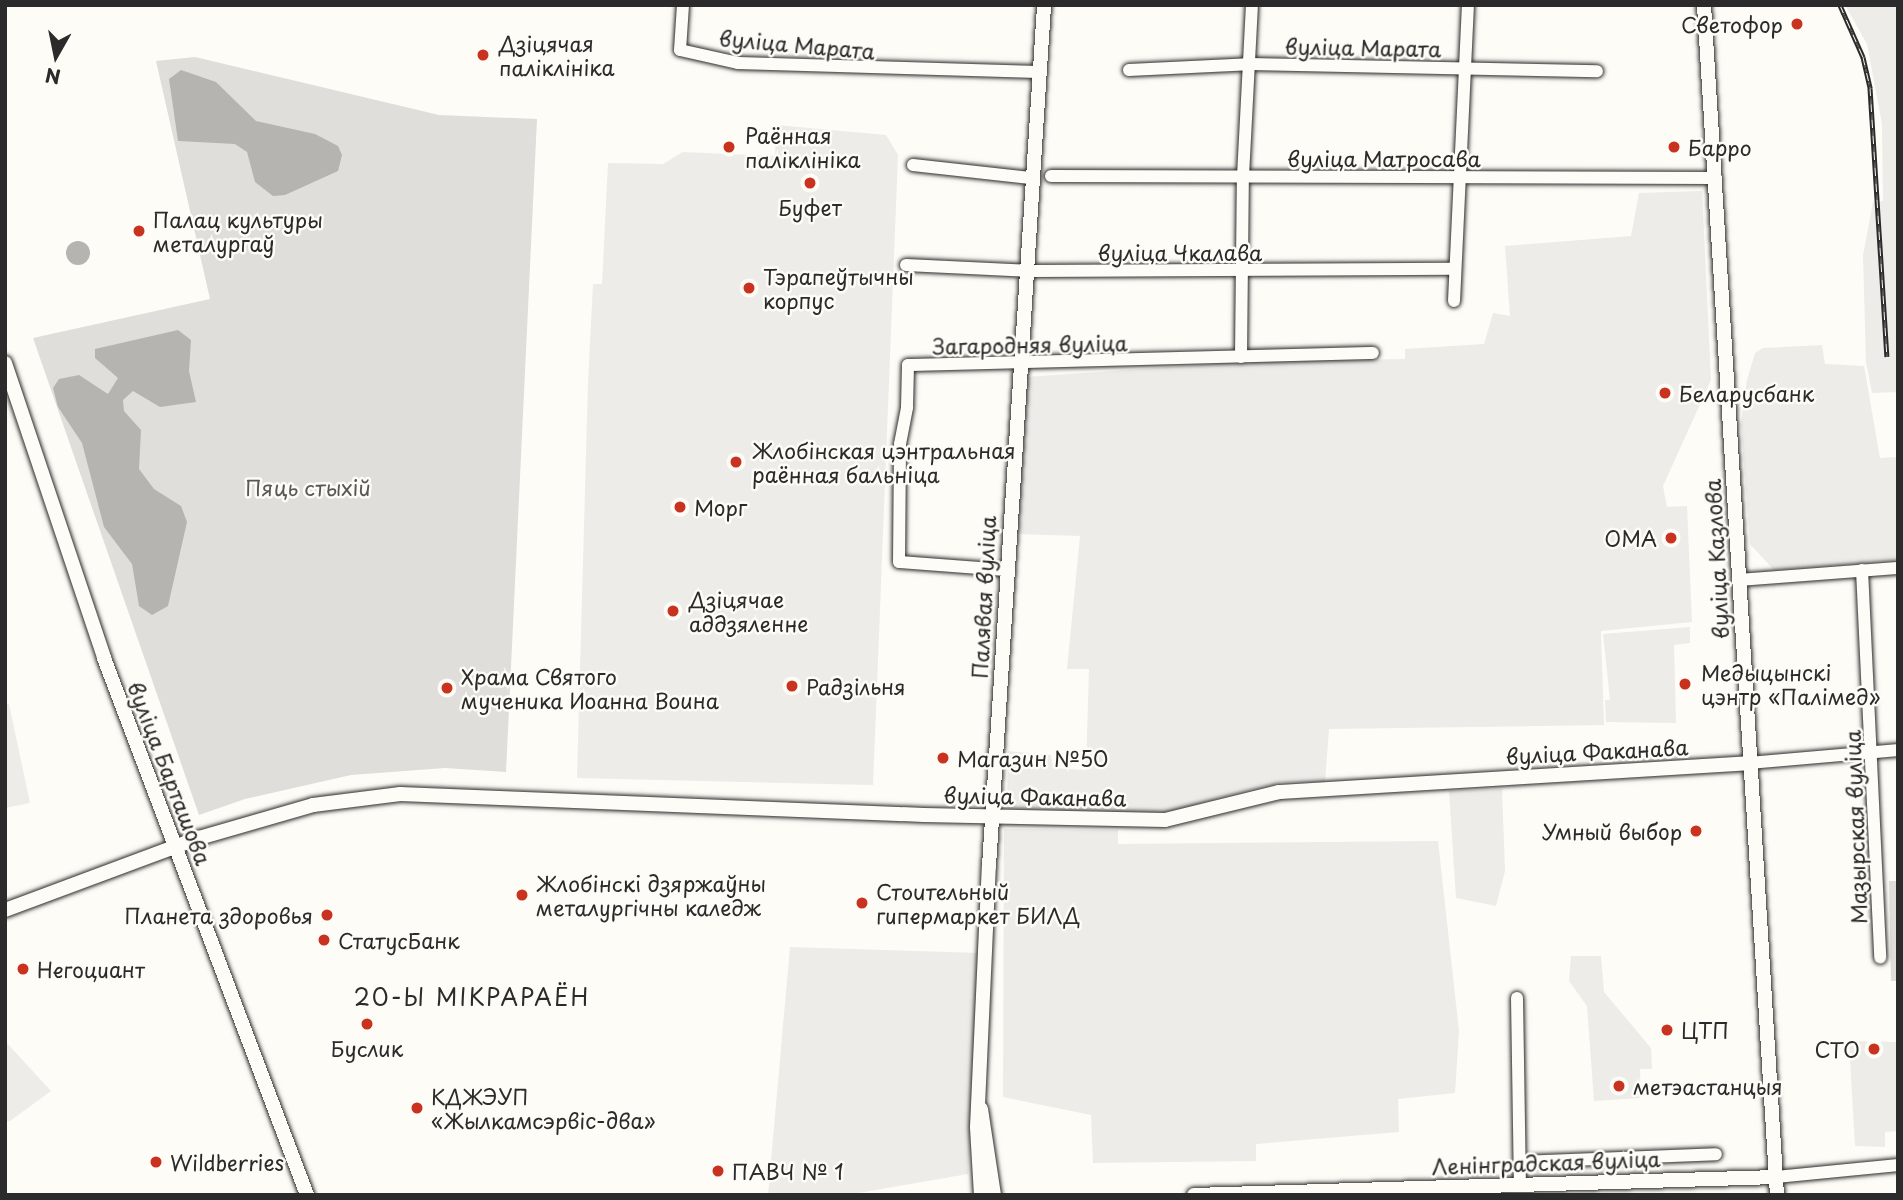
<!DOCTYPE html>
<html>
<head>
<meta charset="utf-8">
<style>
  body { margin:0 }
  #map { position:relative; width:1903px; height:1200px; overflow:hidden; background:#fdfcf7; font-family:"Playpen Sans",sans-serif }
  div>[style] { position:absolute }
  .built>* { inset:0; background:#edece8 }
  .green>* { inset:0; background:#dfdeda }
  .water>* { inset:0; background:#b5b4b1 }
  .round { border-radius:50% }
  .roads { filter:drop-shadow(0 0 2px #2b2b2b) drop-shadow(0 0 2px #2b2b2b) }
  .minor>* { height:12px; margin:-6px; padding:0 6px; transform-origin:6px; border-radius:6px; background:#fdfcf7 }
  .major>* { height:14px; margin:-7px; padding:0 7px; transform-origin:7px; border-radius:7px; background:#fdfcf7 }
  .rail>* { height:5px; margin-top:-2.5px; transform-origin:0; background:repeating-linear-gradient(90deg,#fdfcf7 0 8px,#2b2b2b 0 16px); box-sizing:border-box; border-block:2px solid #2b2b2b }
  .dots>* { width:19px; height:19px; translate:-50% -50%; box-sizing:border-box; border:4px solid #fdfcf7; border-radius:50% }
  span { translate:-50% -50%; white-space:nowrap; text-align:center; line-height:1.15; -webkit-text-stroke:5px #fdfcf7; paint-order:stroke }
  .poi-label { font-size:21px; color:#2b2b2b }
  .right { translate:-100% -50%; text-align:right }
  .left { translate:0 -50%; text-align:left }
  .street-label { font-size:21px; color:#2b2b2b }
  .park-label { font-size:21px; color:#585857 }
  .neighbourhood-label { font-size:23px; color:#2b2b2b; letter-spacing:2px }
  .frame { position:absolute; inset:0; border:7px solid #2b2b2b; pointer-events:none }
  .north { position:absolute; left:21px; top:21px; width:70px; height:70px; -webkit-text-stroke:5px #fdfcf7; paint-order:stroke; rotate:189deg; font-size:19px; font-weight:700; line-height:28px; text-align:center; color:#2b2b2b }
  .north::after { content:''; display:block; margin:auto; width:24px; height:32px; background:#2b2b2b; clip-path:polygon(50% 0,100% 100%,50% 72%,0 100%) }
</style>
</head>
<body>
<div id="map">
  <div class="built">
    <i style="clip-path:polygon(1845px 5px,1898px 5px,1898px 392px,1872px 393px,1866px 362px,1863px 255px,1873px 202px,1883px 201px,1882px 124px,1867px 44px)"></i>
    <i style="clip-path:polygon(776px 125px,886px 135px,898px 155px,873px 785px,577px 778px,588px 382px,593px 284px,602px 284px,608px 163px,663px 164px,683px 152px,775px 156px)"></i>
    <i style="clip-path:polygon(1702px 191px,1711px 380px,1663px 486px,1667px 507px,1687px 506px,1692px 622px,1601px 631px,1604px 725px,1329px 729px,1325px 782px,1281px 782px,1159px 814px,1007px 808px,1008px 751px,1051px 755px,1053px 768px,1086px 770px,1089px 669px,1067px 669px,1080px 536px,1016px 534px,1026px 377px,1243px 362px,1405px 359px,1405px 349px,1484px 344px,1493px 313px,1510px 316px,1505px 246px,1631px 236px,1639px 193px)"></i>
    <i style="clip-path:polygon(1822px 345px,1825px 364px,1864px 366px,1880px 458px,1898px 457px,1898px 560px,1774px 570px,1750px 544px,1741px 425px,1747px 380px,1755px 353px,1763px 348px)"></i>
    <i style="clip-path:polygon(1690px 627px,1690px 643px,1674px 645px,1676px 723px,1606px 722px,1605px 700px,1610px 700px,1603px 634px)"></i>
    <i style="clip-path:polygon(9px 704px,30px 803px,5px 808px,5px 705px)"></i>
    <i style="clip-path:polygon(1502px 789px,1505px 871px,1496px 906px,1456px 898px,1449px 791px)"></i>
    <i style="clip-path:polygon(1004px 829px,1118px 830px,1118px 844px,1438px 841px,1459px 1031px,1455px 1093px,1398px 1099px,1399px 1132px,1256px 1144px,1256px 1161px,1093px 1163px,1091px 1115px,1003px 1097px)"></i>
    <i style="clip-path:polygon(790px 947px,979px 953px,968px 1174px,847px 1195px,768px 1195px)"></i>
    <i style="clip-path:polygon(1571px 956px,1601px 956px,1604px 992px,1651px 1048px,1652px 1069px,1640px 1069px,1641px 1098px,1594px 1101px,1587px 1006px,1569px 981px)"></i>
    <i style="clip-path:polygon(5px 1041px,51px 1091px,10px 1121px,5px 1121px)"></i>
    <i style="clip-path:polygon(1849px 1041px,1898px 1042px,1898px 1131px,1885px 1132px,1885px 1147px,1855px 1146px)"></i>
  </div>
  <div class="green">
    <i style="clip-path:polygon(195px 57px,439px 115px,537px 119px,506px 772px,445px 768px,351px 775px,245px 799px,199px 815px,33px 338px,210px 299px,156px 61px)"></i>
    <i style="clip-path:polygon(1889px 881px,1898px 881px,1898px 981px,1891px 981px)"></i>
  </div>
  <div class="water">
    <i style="clip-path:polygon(181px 70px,216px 82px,256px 121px,315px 134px,338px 146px,342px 155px,338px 171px,285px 195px,273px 196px,255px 182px,247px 152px,235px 144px,178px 141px,169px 79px)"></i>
    <i class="round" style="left:66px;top:241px;width:24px;height:24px"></i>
    <i style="clip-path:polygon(178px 330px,191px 340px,189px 371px,196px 402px,160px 407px,133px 391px,123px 400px,124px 411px,141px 430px,139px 469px,154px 489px,181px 506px,187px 522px,168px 606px,152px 615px,139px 606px,132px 564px,104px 527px,82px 443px,58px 407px,53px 388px,59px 379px,79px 375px,108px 394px,118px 378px,95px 358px,95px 349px)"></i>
  </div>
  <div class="roads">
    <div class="minor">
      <i style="left:683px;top:5px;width:45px;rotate:93.8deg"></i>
      <i style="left:680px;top:50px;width:59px;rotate:12.6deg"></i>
      <i style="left:738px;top:63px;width:300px;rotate:1.7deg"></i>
      <i style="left:1129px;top:70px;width:121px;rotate:-2.8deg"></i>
      <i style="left:1250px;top:64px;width:347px;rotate:1.2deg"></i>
      <i style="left:913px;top:165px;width:118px;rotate:6.3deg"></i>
      <i style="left:1051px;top:176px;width:665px;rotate:0.17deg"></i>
      <i style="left:906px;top:265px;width:126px;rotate:2.7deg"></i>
      <i style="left:1032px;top:271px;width:422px;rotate:-0.3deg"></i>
      <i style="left:1454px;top:301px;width:296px;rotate:-87.3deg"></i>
      <i style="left:1241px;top:357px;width:181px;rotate:-89.4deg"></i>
      <i style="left:1243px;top:176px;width:171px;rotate:-87deg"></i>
      <i style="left:1006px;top:570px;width:107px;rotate:-175.7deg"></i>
      <i style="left:899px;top:562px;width:118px;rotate:-89.5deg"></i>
      <i style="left:900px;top:444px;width:38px;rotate:-79deg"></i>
      <i style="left:907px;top:407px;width:42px;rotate:-88.6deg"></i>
      <i style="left:908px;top:365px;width:465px;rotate:-1.5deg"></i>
      <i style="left:1862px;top:570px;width:388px;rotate:87.3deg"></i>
      <i style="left:1738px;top:580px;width:160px;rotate:-4.3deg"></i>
      <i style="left:1749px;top:763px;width:150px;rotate:-5deg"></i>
      <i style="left:1517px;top:998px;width:186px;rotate:89.1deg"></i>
      <i style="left:1520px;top:1162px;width:196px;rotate:-2.3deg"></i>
      <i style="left:1776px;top:1177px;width:123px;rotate:-5.6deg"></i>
    </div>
    <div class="major">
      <i style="left:1704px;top:5px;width:1192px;rotate:86.49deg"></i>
      <i style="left:5px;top:363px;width:311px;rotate:71.4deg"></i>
      <i style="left:104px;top:658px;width:574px;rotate:69.29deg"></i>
      <i style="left:5px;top:910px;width:207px;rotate:-20.4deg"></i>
      <i style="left:199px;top:838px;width:119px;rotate:-16.1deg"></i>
      <i style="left:313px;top:805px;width:88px;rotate:-7.2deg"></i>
      <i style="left:400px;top:794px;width:524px;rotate:2.29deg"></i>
      <i style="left:924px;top:815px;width:241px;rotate:1.2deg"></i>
      <i style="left:1165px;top:820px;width:117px;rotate:-13.8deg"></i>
      <i style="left:1279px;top:792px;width:471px;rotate:-3.5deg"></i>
      <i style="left:981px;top:1109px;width:87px;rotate:81.4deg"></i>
      <i style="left:981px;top:1195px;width:68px;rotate:-93.4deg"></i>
      <i style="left:977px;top:1127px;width:261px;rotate:-87.4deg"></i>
      <i style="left:989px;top:866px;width:863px;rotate:-86.34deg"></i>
      <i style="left:1194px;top:1195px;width:582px;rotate:-1.77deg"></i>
    </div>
  </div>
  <div class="rail">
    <i style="left:1840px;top:5px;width:57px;rotate:66.1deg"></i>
    <i style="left:1863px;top:57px;width:32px;rotate:77deg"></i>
    <i style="left:1870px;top:88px;width:269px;rotate:86.4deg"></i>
  </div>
  <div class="dots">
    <i style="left:1797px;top:24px;background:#c8321e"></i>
    <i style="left:483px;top:55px;background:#c8321e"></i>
    <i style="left:729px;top:147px;background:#c8321e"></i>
    <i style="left:1674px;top:147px;background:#c8321e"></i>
    <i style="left:810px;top:183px;background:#c8321e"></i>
    <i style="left:139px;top:231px;background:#c8321e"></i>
    <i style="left:749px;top:288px;background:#c8321e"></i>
    <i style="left:1665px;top:393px;background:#c8321e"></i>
    <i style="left:736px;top:462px;background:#c8321e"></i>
    <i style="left:680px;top:507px;background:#c8321e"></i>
    <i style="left:1671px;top:538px;background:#c8321e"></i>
    <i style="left:673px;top:611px;background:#c8321e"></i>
    <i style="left:1685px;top:684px;background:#c8321e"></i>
    <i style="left:792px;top:686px;background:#c8321e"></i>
    <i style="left:447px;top:688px;background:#c8321e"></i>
    <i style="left:943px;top:758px;background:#c8321e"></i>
    <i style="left:1696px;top:831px;background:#c8321e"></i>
    <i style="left:522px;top:895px;background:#c8321e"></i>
    <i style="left:862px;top:903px;background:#c8321e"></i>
    <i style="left:327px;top:915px;background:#c8321e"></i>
    <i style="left:324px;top:940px;background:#c8321e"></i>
    <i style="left:23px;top:969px;background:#c8321e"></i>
    <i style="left:367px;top:1024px;background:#c8321e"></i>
    <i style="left:1667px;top:1030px;background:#c8321e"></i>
    <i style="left:1874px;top:1049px;background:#c8321e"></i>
    <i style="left:1619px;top:1086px;background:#c8321e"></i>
    <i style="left:417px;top:1108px;background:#c8321e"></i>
    <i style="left:156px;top:1162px;background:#c8321e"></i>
    <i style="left:718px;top:1171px;background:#c8321e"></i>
  </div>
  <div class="poi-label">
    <span class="right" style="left:1783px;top:24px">Светофор</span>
    <span class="left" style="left:499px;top:55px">Дзіцячая<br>паліклініка</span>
    <span class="left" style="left:745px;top:147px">Раённая<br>паліклініка</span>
    <span class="left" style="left:1688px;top:147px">Барро</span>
    <span style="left:810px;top:207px">Буфет</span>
    <span class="left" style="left:153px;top:231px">Палац культуры<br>металургаў</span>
    <span class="left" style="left:763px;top:288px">Тэрапеўтычны<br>корпус</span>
    <span class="left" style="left:1679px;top:393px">Беларусбанк</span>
    <span class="left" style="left:752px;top:462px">Жлобінская цэнтральная<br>раённая бальніца</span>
    <span class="left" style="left:694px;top:507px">Морг</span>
    <span class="right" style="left:1657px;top:538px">ОМА</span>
    <span class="left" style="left:689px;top:611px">Дзіцячае<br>аддзяленне</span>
    <span class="left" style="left:1701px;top:684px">Медыцынскі<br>цэнтр «Палімед»</span>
    <span class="left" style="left:461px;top:688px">Храма Святого<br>мученика Иоанна Воина</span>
    <span class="left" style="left:806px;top:686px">Радзільня</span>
    <span class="left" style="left:957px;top:758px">Магазин №50</span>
    <span class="right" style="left:1682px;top:831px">Умный выбор</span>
    <span class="left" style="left:536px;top:895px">Жлобінскі дзяржаўны<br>металургічны каледж</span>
    <span class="left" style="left:876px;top:903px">Стоительный<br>гипермаркет БИЛД</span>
    <span class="right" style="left:313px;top:915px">Планета здоровья</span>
    <span class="left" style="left:338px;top:940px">СтатусБанк</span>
    <span class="left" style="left:37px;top:969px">Негоциант</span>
    <span class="left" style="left:1681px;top:1030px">ЦТП</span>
    <span style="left:367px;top:1048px">Буслик</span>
    <span class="right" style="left:1860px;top:1049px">СТО</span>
    <span class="left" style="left:1633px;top:1086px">метэастанцыя</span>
    <span class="left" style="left:431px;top:1108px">КДЖЭУП<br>«Жылкамсэрвіс-два»</span>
    <span class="left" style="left:170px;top:1162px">Wildberries</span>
    <span class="left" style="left:732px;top:1171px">ПАВЧ № 1</span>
  </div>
  <div class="street-label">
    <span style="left:797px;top:44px;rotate:5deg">вуліца Марата</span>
    <span style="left:1363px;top:47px;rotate:1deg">вуліца Марата</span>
    <span style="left:1384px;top:158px">вуліца Матросава</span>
    <span style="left:1180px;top:252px">вуліца Чкалава</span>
    <span style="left:1030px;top:344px;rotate:-1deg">Загародняя вуліца</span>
    <span style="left:1716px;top:559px;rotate:-93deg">вуліца Казлова</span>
    <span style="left:983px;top:597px;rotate:-87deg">Палявая вуліца</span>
    <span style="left:1597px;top:751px;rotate:-3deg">вуліца Факанава</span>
    <span style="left:170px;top:773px;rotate:69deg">вуліца Барташова</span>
    <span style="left:1035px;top:796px;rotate:1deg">вуліца Факанава</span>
    <span style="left:1855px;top:827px;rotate:-92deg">Мазырская вуліца</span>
    <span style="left:1546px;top:1162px;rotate:-2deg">Ленінградская вуліца</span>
  </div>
  <div class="park-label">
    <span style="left:308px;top:487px">Пяць стыхій</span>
  </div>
  <div class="neighbourhood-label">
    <span style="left:472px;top:997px">20-Ы МІКРАРАЁН</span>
  </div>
  <div class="frame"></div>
  <div class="north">N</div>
</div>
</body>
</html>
